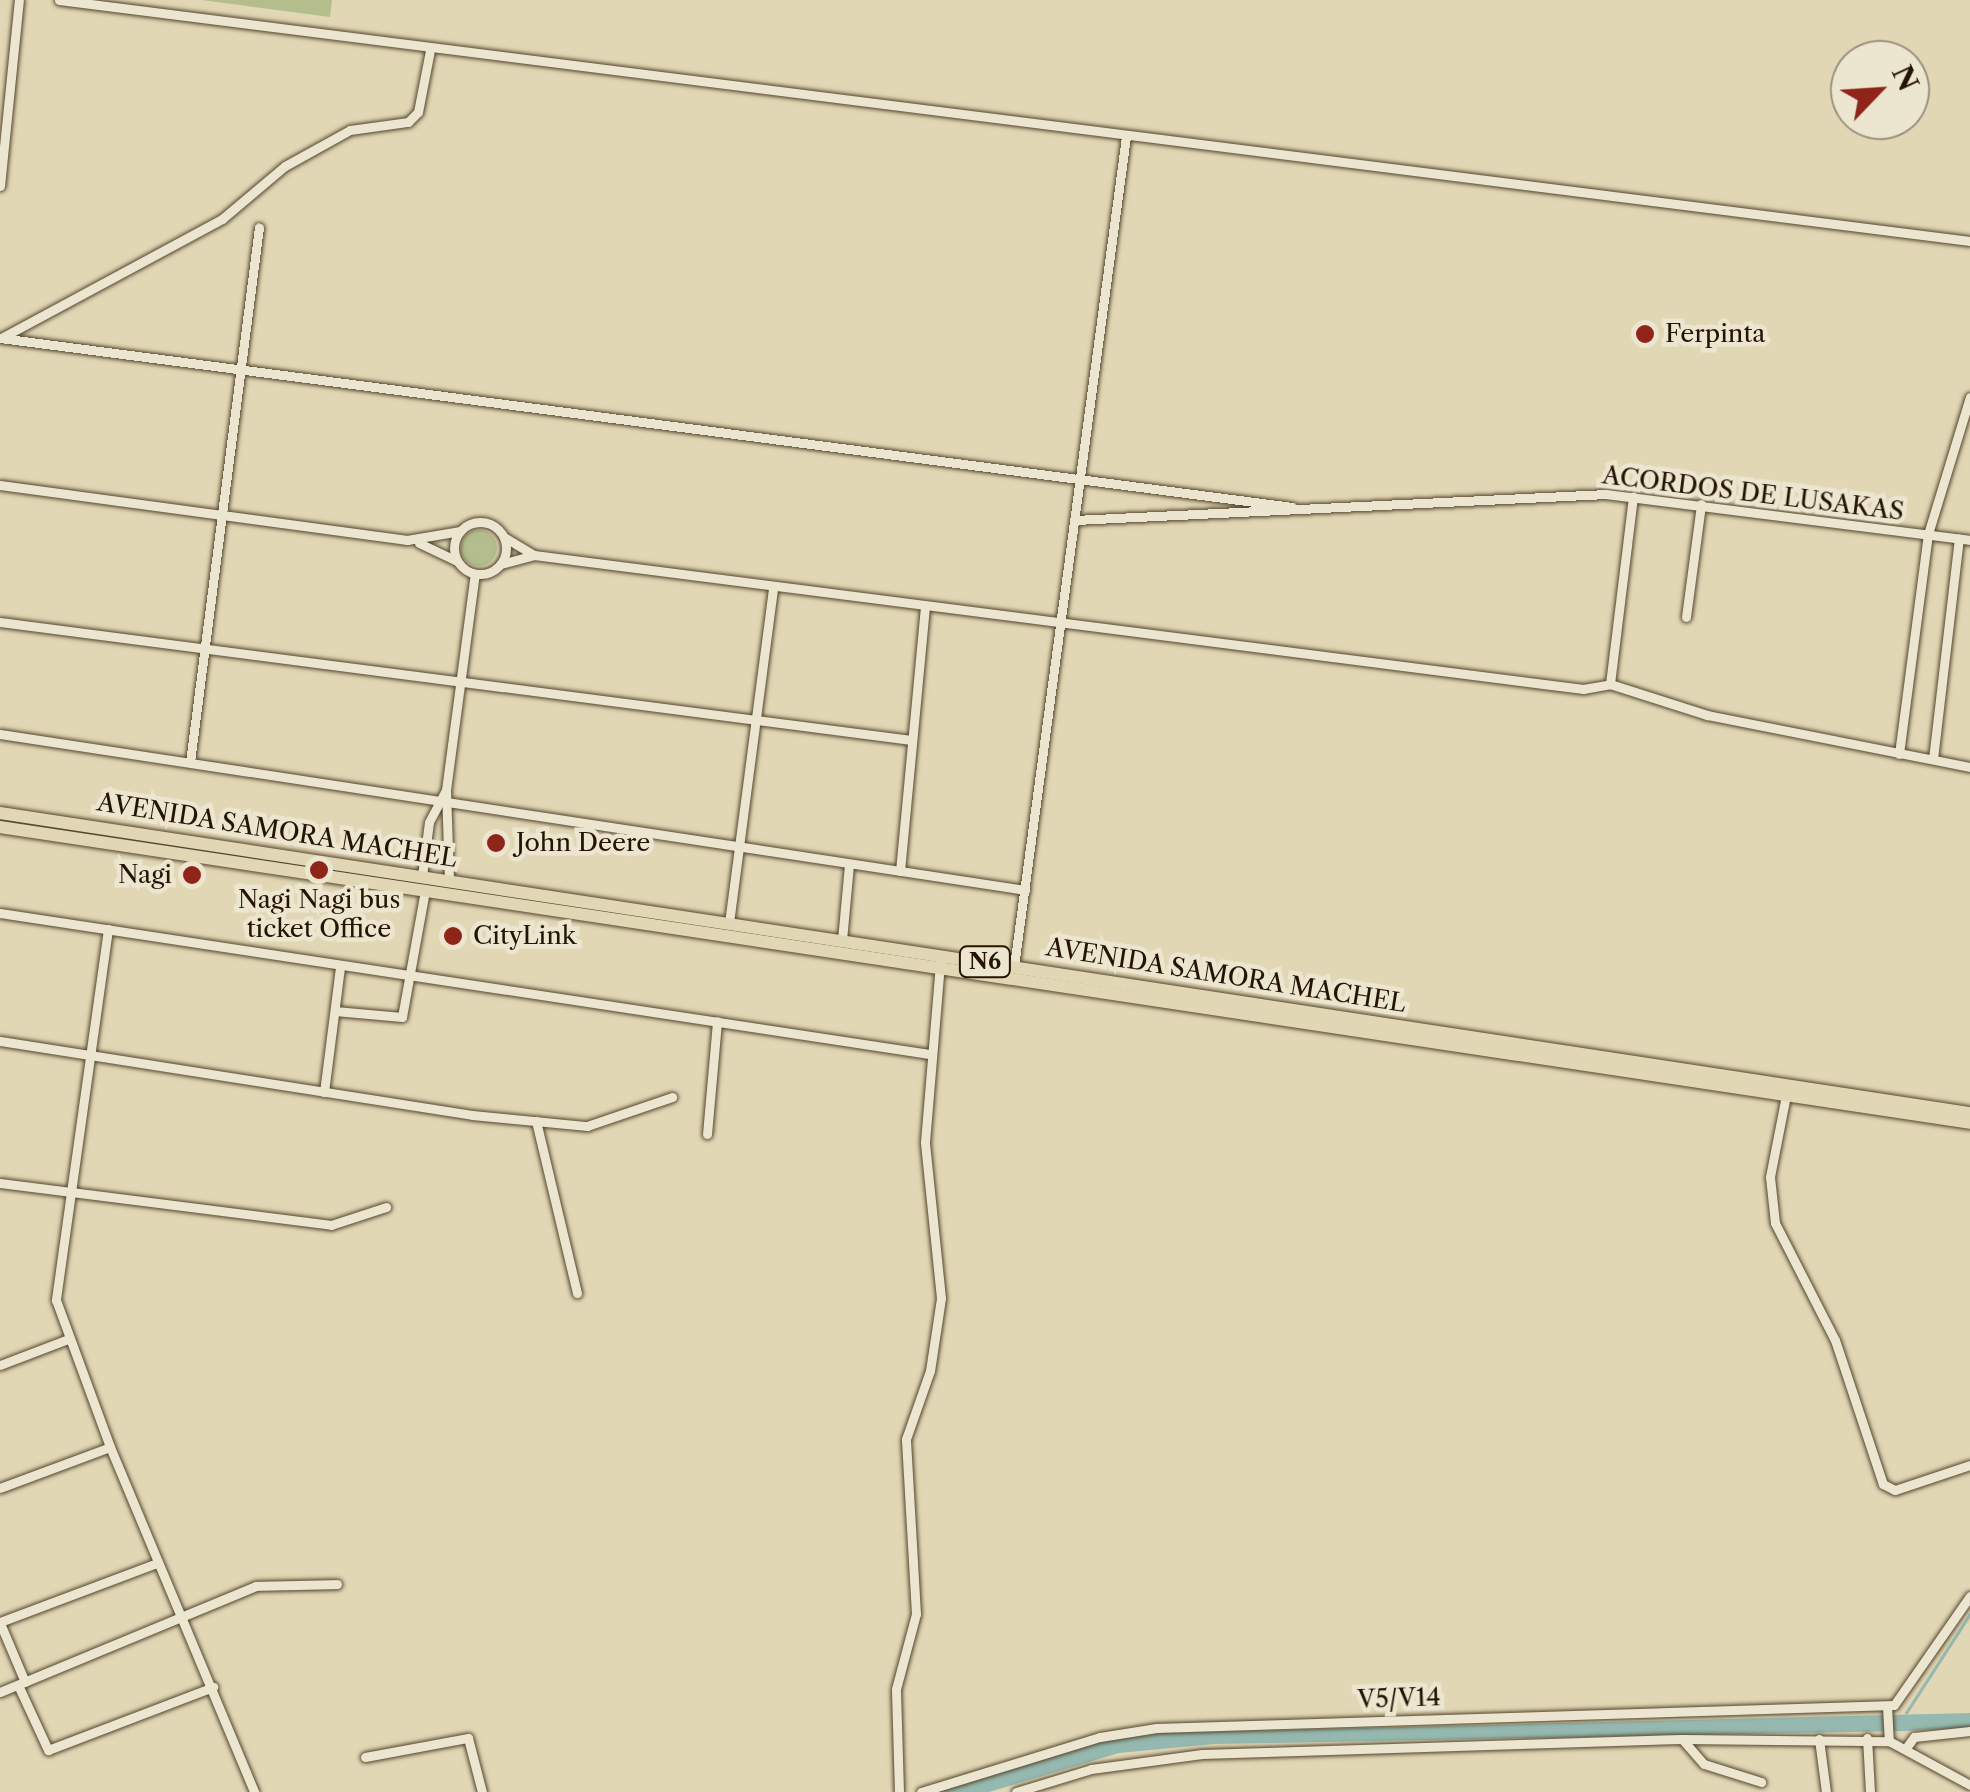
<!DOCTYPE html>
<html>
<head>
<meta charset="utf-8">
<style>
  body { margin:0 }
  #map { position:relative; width:1970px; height:1792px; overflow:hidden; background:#e2d7b5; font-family:"Libre Caslon Text",serif }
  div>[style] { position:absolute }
  .green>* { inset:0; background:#b4be8d }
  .round { border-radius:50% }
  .water>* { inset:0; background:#95b9b0 }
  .stream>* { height:2.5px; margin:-1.25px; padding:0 1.25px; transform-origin:1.25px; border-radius:1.25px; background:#95b9b0 }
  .roads { filter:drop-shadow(0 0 2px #54452e) drop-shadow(0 0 2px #54452e) }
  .minor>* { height:9px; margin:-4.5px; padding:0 4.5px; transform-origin:4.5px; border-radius:4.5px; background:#ece5cf }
  .minor>.ring { margin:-4.5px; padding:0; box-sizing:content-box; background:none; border:9px solid #ece5cf; border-radius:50% }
  .highway>* { height:12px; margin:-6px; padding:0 6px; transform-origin:6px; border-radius:6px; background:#e2d7b5 }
  .dots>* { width:28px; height:28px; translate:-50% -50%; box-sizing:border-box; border:5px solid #ece5cf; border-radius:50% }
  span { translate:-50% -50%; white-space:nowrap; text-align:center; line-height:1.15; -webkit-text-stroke:9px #ece5cf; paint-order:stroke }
  .shield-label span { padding:2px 8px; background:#ece5cf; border:2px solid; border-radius:8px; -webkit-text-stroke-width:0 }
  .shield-label { font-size:22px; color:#241401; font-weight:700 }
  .poi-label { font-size:25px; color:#241401 }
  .left { translate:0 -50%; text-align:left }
  .right { translate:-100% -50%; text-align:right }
  .street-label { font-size:25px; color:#241401 }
  .north { position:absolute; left:1830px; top:40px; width:100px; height:100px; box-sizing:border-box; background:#ece5cf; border:2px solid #9c917d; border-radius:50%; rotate:65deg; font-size:28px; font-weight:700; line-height:40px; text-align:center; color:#241401 }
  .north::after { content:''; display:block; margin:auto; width:35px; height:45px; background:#8f2418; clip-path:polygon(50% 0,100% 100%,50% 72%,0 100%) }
</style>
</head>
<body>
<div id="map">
  <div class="green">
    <i style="clip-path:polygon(202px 0,332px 0,330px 17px)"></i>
    <i class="round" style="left:461px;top:530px;width:36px;height:36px"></i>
  </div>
  <div class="water">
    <i style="clip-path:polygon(1970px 1713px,1970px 1728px,1904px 1731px,1214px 1744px,1119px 1753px,989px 1792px,933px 1792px,1091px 1742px,1164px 1733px)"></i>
  </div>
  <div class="stream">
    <i style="left:1906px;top:1713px;width:118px;rotate:-57.1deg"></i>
  </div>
  <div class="roads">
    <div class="minor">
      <i style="left:59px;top:0;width:1926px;rotate:7.19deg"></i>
      <i style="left:0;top:186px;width:187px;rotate:-84.2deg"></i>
      <i style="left:3px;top:337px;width:249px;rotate:-28.3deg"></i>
      <i style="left:222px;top:219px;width:82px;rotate:-40.1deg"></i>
      <i style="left:285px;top:166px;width:74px;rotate:-29deg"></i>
      <i style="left:350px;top:130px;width:59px;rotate:-7.9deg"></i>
      <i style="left:408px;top:122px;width:14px;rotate:-45deg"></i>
      <i style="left:418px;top:112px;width:63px;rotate:-79deg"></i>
      <i style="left:0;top:338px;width:1303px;rotate:7.45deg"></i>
      <i style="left:0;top:485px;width:411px;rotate:7.7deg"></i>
      <i style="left:407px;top:540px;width:54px;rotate:-9.6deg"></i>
      <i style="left:1075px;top:520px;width:532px;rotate:-2.8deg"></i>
      <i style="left:1606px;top:494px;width:367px;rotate:7.2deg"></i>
      <i class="ring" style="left:454px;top:522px;width:43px;height:43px"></i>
      <i style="left:504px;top:537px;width:35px;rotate:31deg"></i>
      <i style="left:419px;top:543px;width:42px;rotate:25.3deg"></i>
      <i style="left:501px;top:564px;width:34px;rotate:-15deg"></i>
      <i style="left:534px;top:555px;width:1058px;rotate:7.28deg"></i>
      <i style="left:1583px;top:689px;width:27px;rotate:-10deg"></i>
      <i style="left:1610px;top:684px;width:102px;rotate:17.7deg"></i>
      <i style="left:1707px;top:715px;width:268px;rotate:11.2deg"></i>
      <i style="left:1686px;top:617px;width:114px;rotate:-82.4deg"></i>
      <i style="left:0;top:622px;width:919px;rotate:7.38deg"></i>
      <i style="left:1610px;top:684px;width:189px;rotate:-83deg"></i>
      <i style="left:0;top:734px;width:1037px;rotate:8.65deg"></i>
      <i style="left:1899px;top:754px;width:222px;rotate:-82.5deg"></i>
      <i style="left:1928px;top:534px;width:143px;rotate:-73deg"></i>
      <i style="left:1933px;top:759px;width:222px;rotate:-83.3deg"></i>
      <i style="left:190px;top:762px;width:539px;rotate:-82.65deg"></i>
      <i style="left:900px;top:871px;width:266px;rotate:-84.6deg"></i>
      <i style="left:422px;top:876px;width:54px;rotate:-82.6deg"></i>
      <i style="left:429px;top:822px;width:36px;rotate:-62deg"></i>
      <i style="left:449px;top:880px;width:90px;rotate:-91.9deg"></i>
      <i style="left:446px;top:790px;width:218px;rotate:-82.4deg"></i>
      <i style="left:0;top:913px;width:940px;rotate:8.63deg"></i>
      <i style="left:729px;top:923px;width:339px;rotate:-82.5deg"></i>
      <i style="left:108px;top:929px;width:375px;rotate:98deg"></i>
      <i style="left:56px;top:1300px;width:157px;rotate:69.8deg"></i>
      <i style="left:110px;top:1447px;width:374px;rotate:67.3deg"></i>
      <i style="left:842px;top:940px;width:76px;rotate:-84.7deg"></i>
      <i style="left:1014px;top:966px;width:837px;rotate:-82.31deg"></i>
      <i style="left:335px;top:1011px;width:67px;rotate:5.1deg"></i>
      <i style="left:402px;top:1017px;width:128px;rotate:-79.7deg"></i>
      <i style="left:0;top:1041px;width:478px;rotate:8.9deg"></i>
      <i style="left:472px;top:1115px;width:116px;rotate:5.5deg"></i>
      <i style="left:587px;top:1126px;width:90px;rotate:-18.8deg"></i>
      <i style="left:1787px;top:1090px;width:89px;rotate:101.1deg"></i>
      <i style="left:1770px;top:1177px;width:46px;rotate:83.8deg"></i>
      <i style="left:1775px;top:1223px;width:131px;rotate:62.9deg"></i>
      <i style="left:1835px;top:1340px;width:152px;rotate:71.6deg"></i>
      <i style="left:1883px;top:1484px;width:13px;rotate:27deg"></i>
      <i style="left:1895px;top:1490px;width:79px;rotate:-18.4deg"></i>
      <i style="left:324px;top:1092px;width:126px;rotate:-82.7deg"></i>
      <i style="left:536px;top:1121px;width:177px;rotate:76.6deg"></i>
      <i style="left:707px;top:1134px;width:113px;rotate:-84.9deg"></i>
      <i style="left:0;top:1183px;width:334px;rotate:7.2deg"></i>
      <i style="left:331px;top:1225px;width:58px;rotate:-18.1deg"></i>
      <i style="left:0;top:1365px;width:73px;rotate:-20.9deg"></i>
      <i style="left:0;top:1488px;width:117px;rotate:-20.4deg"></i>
      <i style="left:0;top:1622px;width:168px;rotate:-20.6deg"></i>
      <i style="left:0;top:1623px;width:64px;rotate:67deg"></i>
      <i style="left:18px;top:1685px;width:72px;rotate:65.2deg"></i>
      <i style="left:48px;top:1750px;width:177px;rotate:-20.9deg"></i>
      <i style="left:0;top:1692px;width:277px;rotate:-22.5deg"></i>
      <i style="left:256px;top:1586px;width:81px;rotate:-1.4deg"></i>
      <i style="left:1887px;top:1706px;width:35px;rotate:87deg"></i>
      <i style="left:1867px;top:1738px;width:54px;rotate:86.8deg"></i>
      <i style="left:1682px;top:1739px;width:33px;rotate:49deg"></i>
      <i style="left:1704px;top:1764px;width:60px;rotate:17.5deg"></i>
      <i style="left:1819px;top:1739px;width:53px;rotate:82.5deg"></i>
      <i style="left:1906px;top:1748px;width:14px;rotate:-54deg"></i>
      <i style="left:1914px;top:1737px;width:56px;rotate:-6.1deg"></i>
      <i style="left:365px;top:1757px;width:105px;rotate:-10.5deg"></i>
      <i style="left:468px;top:1738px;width:56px;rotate:75.5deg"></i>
      <i style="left:899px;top:1792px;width:103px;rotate:-91.7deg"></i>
      <i style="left:896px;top:1689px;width:78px;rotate:-75.1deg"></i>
      <i style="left:916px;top:1614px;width:175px;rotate:-93.3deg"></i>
      <i style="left:906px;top:1439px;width:72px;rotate:-70.6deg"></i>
      <i style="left:930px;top:1371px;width:74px;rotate:-81.4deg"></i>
      <i style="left:941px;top:1298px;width:157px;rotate:-95.9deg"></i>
      <i style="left:925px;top:1142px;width:180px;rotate:-85.2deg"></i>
      <i style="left:921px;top:1792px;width:187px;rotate:-17.1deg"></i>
      <i style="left:1100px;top:1737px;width:57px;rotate:-9.1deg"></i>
      <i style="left:1156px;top:1728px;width:738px;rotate:-1.79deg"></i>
      <i style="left:1894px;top:1705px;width:133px;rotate:-55.1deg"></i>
      <i style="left:1016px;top:1792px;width:78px;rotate:-17deg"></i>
      <i style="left:1091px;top:1769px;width:112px;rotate:-7.7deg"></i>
      <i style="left:1202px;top:1754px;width:480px;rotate:-1.8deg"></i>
      <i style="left:1682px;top:1739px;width:207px;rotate:0.6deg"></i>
      <i style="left:1889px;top:1741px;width:92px;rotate:28.5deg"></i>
    </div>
    <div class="highway">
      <i style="left:0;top:813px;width:1993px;rotate:8.66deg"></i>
      <i style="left:0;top:827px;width:1992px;rotate:8.54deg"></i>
    </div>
  </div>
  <div class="dots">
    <i style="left:1645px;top:334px;background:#8f2418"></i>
    <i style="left:496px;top:843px;background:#8f2418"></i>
    <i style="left:319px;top:870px;background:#8f2418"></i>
    <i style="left:192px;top:875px;background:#8f2418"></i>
    <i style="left:453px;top:936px;background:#8f2418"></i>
  </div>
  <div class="shield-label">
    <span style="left:985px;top:962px">N6</span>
  </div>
  <div class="poi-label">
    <span class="left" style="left:1665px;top:334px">Ferpinta</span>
    <span class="left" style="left:516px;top:843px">John Deere</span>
    <span class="right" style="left:172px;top:875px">Nagi</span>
    <span style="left:319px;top:915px">Nagi Nagi bus<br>ticket Office</span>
    <span class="left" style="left:473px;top:936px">CityLink</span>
  </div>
  <div class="street-label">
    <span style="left:1753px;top:494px;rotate:7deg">ACORDOS DE LUSAKAS</span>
    <span style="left:277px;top:831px;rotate:9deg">AVENIDA SAMORA MACHEL</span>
    <span style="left:1226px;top:976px;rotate:9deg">AVENIDA SAMORA MACHEL</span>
    <span style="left:1399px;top:1699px;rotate:-2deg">V5/V14</span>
  </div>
  <div class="north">N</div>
</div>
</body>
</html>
